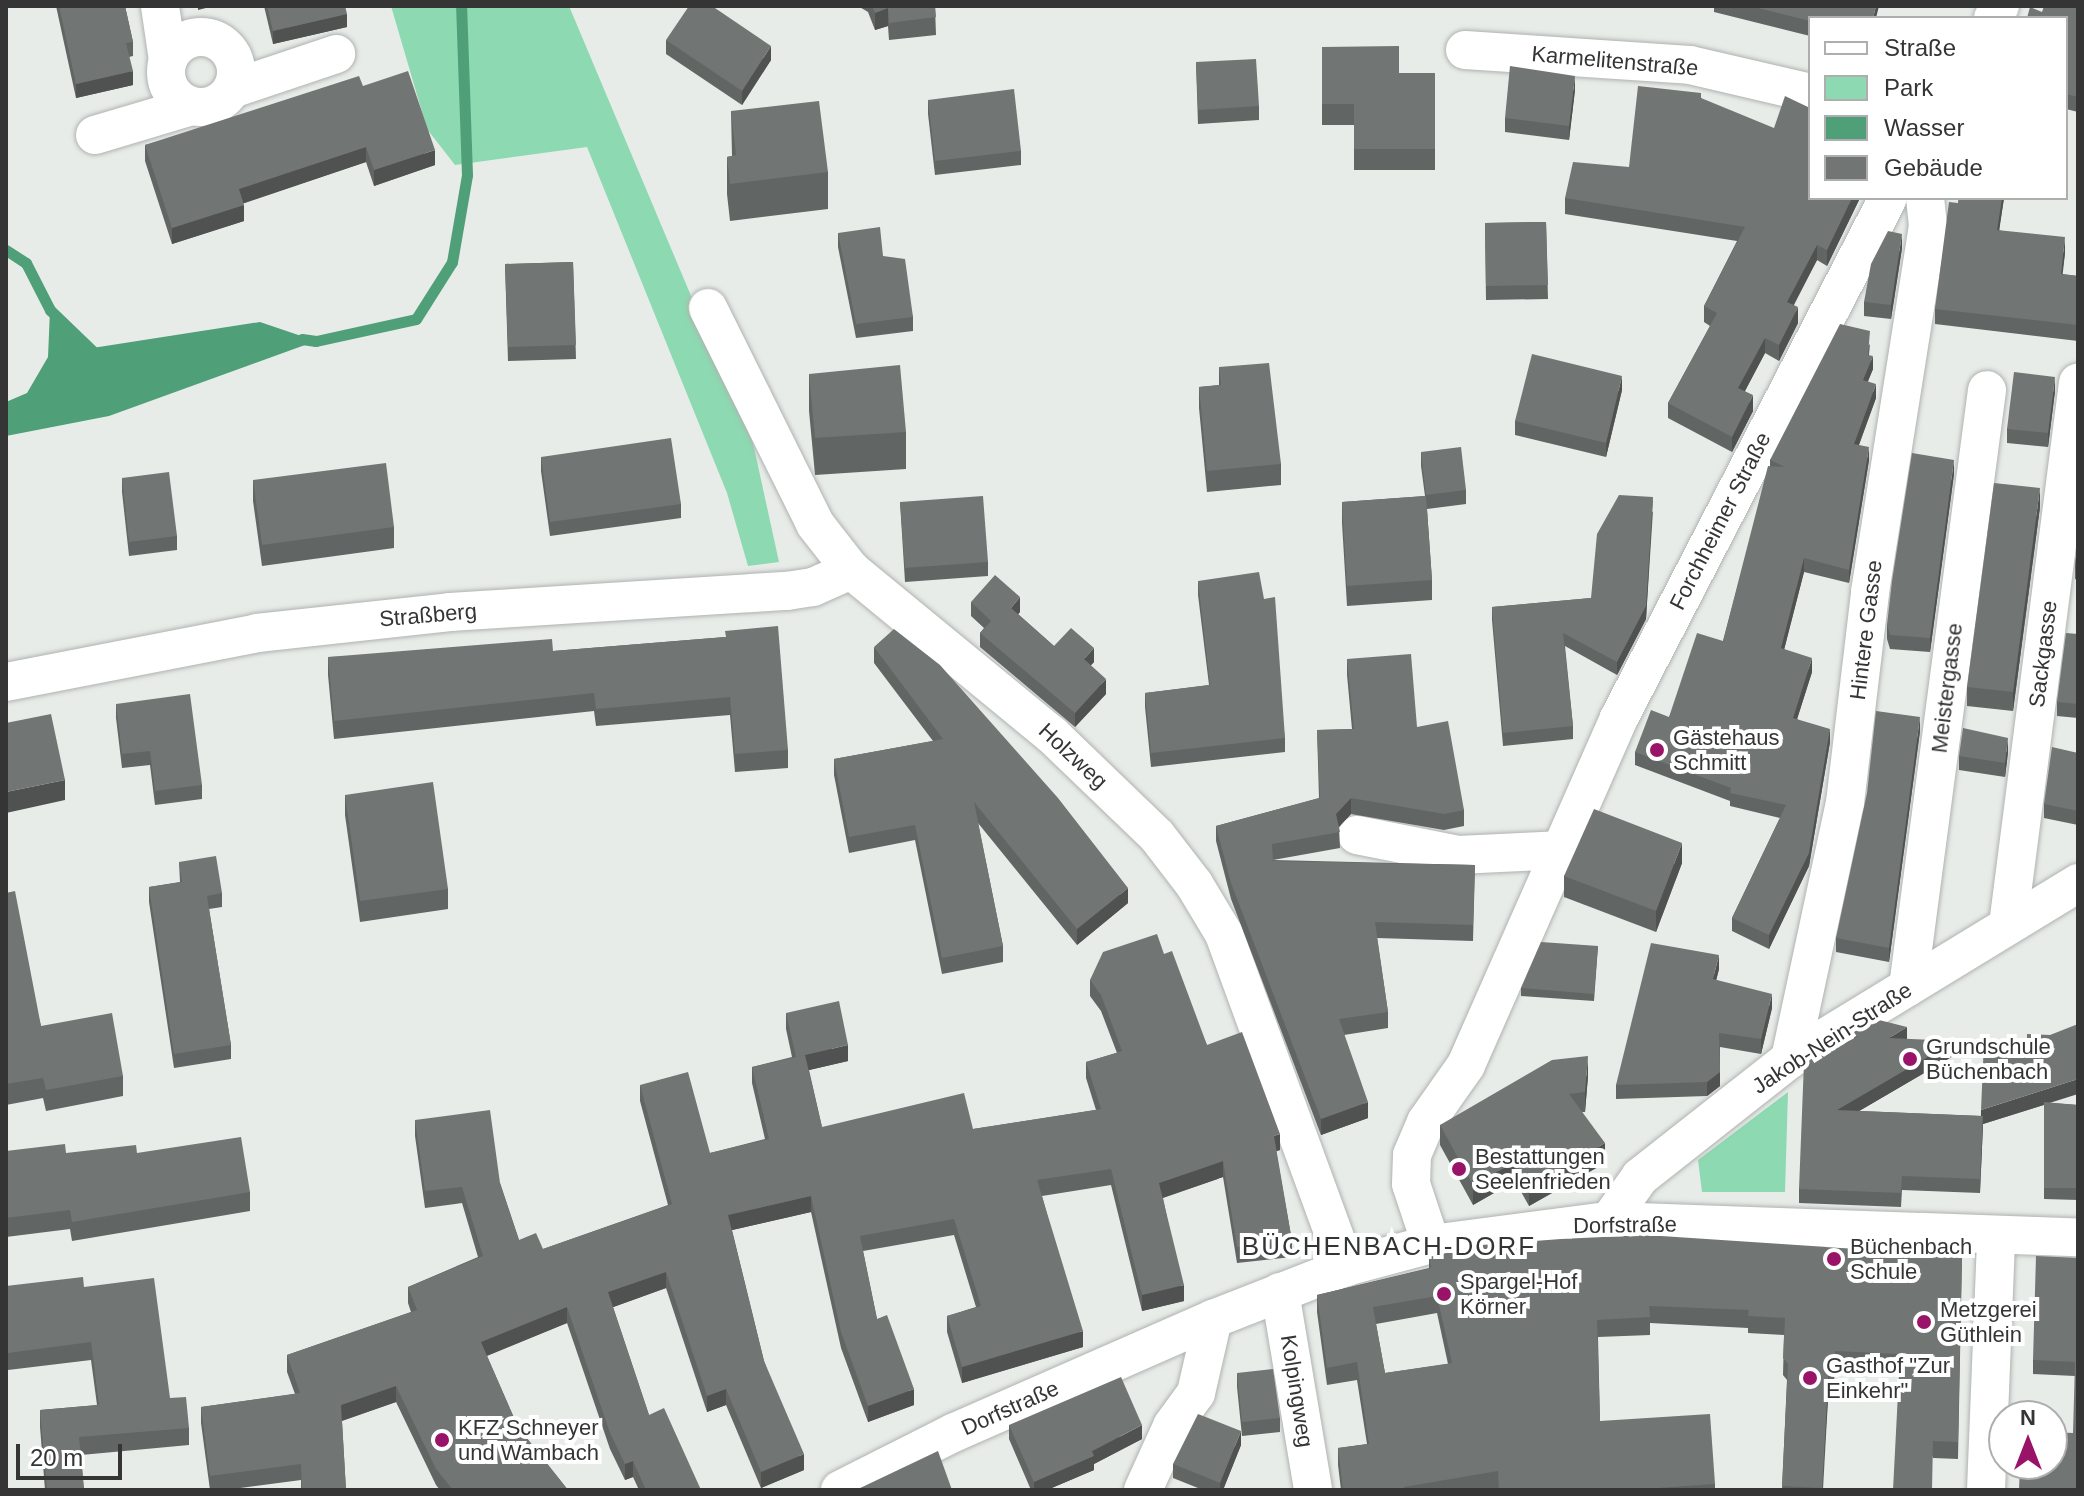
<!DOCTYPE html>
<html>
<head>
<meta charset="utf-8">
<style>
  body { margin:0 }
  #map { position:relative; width:2084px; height:1496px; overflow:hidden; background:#e8ece9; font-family:Arial,sans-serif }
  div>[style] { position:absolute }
  .green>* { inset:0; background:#8dd9b1 }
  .water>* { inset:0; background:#4f9f78 }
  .stream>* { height:11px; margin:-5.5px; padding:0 5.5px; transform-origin:5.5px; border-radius:5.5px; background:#4f9f78 }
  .roads { filter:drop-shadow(0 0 2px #afb3b0) drop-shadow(0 0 2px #afb3b0) }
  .street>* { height:38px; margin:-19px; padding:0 19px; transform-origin:19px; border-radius:19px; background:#fff }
  .street>.ring { margin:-19px; padding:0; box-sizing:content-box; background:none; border:38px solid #fff; border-radius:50% }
  .wall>* { inset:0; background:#616563 }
  .shaded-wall>* { inset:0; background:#4f5250 }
  .building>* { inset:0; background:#717573 }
  .dots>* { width:22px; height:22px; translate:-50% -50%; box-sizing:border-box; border:4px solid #fff; border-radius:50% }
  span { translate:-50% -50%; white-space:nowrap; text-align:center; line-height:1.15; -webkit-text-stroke:8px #fff; paint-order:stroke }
  .street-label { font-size:22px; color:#343534 }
  .poi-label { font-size:22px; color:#343534 }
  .left { translate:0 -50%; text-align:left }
  .quarter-label { font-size:26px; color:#323533; letter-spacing:2px }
  .frame { position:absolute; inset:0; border:8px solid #343534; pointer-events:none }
  .legend { position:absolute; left:1808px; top:16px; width:260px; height:184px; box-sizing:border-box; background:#fff; border:2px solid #aeaeae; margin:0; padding:10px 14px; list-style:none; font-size:24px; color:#343534 }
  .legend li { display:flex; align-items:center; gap:16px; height:40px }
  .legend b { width:40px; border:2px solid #aeaeae }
  .north { position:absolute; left:1988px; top:1400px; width:80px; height:80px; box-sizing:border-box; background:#fff; border:2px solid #aeaeae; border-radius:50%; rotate:0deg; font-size:22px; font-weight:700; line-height:32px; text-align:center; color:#343534 }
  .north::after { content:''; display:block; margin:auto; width:28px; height:36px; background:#991468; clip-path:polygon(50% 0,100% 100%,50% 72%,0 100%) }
  .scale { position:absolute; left:16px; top:1444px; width:106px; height:36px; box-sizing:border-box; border:4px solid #343534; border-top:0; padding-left:10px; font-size:24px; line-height:28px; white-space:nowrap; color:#343534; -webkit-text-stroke:6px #fff; paint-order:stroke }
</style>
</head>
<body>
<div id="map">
  <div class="green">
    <i style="clip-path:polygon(391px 6px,569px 6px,753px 443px,779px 562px,748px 566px,727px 493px,587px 147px,455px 165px,427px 129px)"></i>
    <i style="clip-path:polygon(1788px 1092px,1785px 1192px,1702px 1192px,1698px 1160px)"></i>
  </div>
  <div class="water">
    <i style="clip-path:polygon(50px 310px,86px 349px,260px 322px,316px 341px,109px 416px,6px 436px,6px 402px,27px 393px,48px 357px)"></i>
  </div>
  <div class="stream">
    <i style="left:6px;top:250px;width:24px;rotate:33deg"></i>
    <i style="left:26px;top:263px;width:53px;rotate:62.9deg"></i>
    <i style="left:50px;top:310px;width:71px;rotate:43.9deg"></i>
    <i style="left:302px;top:339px;width:14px;rotate:8deg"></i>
    <i style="left:316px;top:341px;width:102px;rotate:-12.4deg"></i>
    <i style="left:416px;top:319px;width:67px;rotate:-57.7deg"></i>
    <i style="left:452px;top:262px;width:88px;rotate:-80.2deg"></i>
    <i style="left:467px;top:175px;width:169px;rotate:-92deg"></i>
  </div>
  <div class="roads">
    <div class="street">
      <i style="left:160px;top:6px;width:55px;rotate:81.6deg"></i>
      <i style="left:1993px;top:18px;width:14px;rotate:-60deg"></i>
      <i class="ring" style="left:166px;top:37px;width:32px;height:32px"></i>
      <i style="left:1465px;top:50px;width:225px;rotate:3.8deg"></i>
      <i style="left:1690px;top:65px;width:123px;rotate:13.1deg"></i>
      <i style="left:232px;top:89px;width:110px;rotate:-18.6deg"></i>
      <i style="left:95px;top:135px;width:101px;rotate:-16.6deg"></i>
      <i style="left:708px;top:308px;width:241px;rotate:63.6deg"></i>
      <i style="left:815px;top:524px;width:58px;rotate:52deg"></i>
      <i style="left:851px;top:570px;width:259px;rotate:39.4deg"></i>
      <i style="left:1051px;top:734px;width:147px;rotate:43.9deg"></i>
      <i style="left:1157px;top:836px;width:61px;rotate:52.4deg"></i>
      <i style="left:1194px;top:884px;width:58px;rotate:59deg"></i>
      <i style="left:1224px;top:934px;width:355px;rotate:69.9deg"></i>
      <i style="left:6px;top:682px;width:256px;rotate:-11deg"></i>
      <i style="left:257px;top:633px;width:194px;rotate:-6.2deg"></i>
      <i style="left:450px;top:612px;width:338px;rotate:-3.6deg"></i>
      <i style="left:787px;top:591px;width:26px;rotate:-9deg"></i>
      <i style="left:813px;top:587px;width:42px;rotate:-24.1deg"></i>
      <i style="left:1357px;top:835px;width:103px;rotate:11.2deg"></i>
      <i style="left:1458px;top:855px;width:105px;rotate:-2.7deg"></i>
      <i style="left:2008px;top:925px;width:547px;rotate:-82.64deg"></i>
      <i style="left:1908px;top:987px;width:602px;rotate:-82.46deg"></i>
      <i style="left:1790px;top:1059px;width:262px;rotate:-77.9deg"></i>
      <i style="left:1845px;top:803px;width:212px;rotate:-83.2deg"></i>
      <i style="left:1870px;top:592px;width:371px;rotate:-81deg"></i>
      <i style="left:1928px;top:226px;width:28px;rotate:-96deg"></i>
      <i style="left:1609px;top:1221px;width:54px;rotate:-54.8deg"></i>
      <i style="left:1640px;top:1177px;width:191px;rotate:-38.2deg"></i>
      <i style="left:1790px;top:1059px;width:338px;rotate:-31.4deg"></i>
      <i style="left:1431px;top:1244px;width:63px;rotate:-108.4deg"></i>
      <i style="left:1411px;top:1184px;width:29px;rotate:-88deg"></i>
      <i style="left:1412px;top:1155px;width:36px;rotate:-67deg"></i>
      <i style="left:1426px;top:1122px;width:70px;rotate:-54.9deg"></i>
      <i style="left:1466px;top:1065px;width:379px;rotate:-66.2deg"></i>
      <i style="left:1619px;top:718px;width:585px;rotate:-62.65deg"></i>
      <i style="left:1280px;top:1292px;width:201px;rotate:80.5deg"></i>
      <i style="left:840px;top:1490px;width:127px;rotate:-26.8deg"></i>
      <i style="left:953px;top:1433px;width:284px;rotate:-23.7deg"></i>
      <i style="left:1213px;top:1319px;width:143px;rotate:-21.4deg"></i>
      <i style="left:1346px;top:1267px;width:88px;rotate:-15.1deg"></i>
      <i style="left:1431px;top:1244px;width:179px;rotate:-7.4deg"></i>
      <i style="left:1609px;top:1221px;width:469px;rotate:2deg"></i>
      <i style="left:1143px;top:1490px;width:70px;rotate:-65.6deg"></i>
      <i style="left:1172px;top:1426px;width:41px;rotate:-54deg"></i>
      <i style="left:1196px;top:1393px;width:76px;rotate:-77.1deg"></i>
      <i style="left:1986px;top:1490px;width:254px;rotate:-87.7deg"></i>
    </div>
  </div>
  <div class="wall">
    <i style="clip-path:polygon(56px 6px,125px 6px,133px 42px,133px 56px,129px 57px,133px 85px,76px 98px)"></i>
    <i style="clip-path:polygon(264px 6px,345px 6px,347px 27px,273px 44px)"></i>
    <i style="clip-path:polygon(858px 6px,935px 6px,936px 35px,889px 40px,888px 26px,875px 30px,868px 12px)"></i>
    <i style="clip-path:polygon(1714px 6px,1879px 6px,1810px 18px,1810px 36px,1714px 12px)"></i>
    <i style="clip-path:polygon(2078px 6px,2078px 112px,2066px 109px,2066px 18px,2042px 12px)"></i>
    <i style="clip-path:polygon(666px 40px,771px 60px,742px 105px,666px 54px)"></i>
    <i style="clip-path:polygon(1322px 47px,1399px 73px,1435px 73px,1435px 170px,1354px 170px,1354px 125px,1322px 125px)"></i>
    <i style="clip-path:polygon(1196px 62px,1259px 106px,1259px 120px,1198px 124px)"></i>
    <i style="clip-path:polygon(363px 86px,435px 165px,374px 186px,366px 162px,243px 203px,244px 221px,172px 244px,145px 161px,145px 145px)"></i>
    <i style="clip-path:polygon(1575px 90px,1569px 140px,1505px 132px,1505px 118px)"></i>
    <i style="clip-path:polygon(1701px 98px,1810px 198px,1860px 198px,1827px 266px,1817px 260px,1794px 305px,1798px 323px,1779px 361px,1765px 353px,1745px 391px,1753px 411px,1732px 452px,1668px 418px,1668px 403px,1710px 326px,1704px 322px,1704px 306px,1737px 241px,1565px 214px,1565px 198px,1629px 167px)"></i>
    <i style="clip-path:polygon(928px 100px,1021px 151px,1021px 165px,935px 175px,928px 114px)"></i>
    <i style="clip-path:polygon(731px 111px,828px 172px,828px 209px,730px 221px,727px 194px,727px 157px,732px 156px)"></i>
    <i style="clip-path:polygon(1959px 198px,2004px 198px,1999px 230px,2065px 253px,2062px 274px,2078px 276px,2078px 341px,1935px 324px,1935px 309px)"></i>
    <i style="clip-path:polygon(1546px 222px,1548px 299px,1486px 300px,1485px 223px)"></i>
    <i style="clip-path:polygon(838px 233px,883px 256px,913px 317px,913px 331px,856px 338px,838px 247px)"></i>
    <i style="clip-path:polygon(1902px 248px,1891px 319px,1864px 316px,1864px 302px)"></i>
    <i style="clip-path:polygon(573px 262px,576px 359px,508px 361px,505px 264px)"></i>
    <i style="clip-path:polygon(1870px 344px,1869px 355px,1873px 369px,1868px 381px,1876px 398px,1859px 445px,1869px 460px,1849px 583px,1804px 572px,1784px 649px,1812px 672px,1797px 719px,1830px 742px,1809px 866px,1769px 949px,1732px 931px,1732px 918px,1780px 818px,1730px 806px,1730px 801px,1635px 765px,1635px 752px,1669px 717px,1723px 641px,1770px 466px,1770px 460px)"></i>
    <i style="clip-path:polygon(1219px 367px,1281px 464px,1281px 485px,1207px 492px,1199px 408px,1199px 387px,1219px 385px)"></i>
    <i style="clip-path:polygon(809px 374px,906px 432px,906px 469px,815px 475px,809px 411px)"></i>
    <i style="clip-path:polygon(1622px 390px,1606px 457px,1515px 435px,1515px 421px)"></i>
    <i style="clip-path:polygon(2055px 391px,2048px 447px,2007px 443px,2007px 429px)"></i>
    <i style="clip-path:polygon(1421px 452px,1466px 490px,1466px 504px,1427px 509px,1432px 580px,1432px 600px,1347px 606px,1342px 523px,1342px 502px,1425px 496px,1421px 466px)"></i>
    <i style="clip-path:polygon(541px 457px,681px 504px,681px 518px,550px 536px,541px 471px)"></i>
    <i style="clip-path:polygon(1954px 474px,1930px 652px,1890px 649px,1887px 639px,1887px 625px)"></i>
    <i style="clip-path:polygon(122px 478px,177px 536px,177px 550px,129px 556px,122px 492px)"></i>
    <i style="clip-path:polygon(253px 480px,394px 527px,394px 548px,262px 566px,253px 501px)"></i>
    <i style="clip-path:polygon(900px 502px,988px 562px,988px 576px,905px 582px)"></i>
    <i style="clip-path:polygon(2040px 507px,2013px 711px,1967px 706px,1967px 687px)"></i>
    <i style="clip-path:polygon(1653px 511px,1646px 619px,1617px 675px,1565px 646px,1573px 726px,1573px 739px,1503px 746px,1492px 620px,1492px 607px,1591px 598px)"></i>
    <i style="clip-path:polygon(2078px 541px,2078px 580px,2075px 579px,2075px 565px)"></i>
    <i style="clip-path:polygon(1198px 581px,1264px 599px,1285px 738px,1285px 752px,1151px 767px,1145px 707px,1145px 693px,1209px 685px,1198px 595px)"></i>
    <i style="clip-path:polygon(971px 602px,1020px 612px,1018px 614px,1054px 646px,1094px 662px,1090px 666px,1106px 694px,1075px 727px,980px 647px,980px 633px,984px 628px,971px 616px)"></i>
    <i style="clip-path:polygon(2078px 634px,2078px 718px,2057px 716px,2057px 702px)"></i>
    <i style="clip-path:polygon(725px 637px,788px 750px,788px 768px,735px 772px,730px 715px,596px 726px,594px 711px,334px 739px,328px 675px,328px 657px,553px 651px)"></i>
    <i style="clip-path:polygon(874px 647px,1128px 903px,1077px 945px,978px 823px,1003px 946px,1003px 962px,942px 974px,915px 840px,849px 853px,834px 775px,834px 759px,933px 741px,874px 663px)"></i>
    <i style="clip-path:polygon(1347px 659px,1417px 727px,1464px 810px,1464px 826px,1444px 830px,1351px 814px,1339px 827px,1340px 848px,1273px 860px,1475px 865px,1473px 941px,1377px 938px,1388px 1012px,1388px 1028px,1344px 1035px,1368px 1118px,1321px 1135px,1231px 899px,1216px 841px,1216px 826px,1319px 798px,1317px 730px,1352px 729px,1347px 675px)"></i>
    <i style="clip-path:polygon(116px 704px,202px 785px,202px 799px,155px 805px,150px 765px,122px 768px,116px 718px)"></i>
    <i style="clip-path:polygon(1920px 731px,1889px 962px,1836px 952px,1836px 938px)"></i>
    <i style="clip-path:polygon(2008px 752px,2005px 777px,1959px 770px,1959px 756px)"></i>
    <i style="clip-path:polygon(2078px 753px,2078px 825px,2044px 818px,2044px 804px)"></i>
    <i style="clip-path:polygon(345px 795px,448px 889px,448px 909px,360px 922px,345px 815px)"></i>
    <i style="clip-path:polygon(179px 862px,222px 893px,222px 907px,209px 909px,231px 1045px,231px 1059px,174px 1068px,149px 902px,149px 887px,180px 882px)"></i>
    <i style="clip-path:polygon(1682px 863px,1656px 932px,1564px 897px,1564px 876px)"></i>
    <i style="clip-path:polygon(6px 893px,41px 1026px,123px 1076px,123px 1096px,46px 1111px,43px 1098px,6px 1105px)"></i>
    <i style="clip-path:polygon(1598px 946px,1594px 1001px,1521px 996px,1521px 988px)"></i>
    <i style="clip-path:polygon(1164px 954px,1207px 1045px,1280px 1150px,1276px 1151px,1292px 1241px,1292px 1257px,1237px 1263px,1223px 1177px,1163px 1198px,1184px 1301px,1142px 1311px,1111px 1185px,1042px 1196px,1083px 1347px,962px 1383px,947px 1332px,947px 1316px,976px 1307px,954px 1235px,863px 1251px,877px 1319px,914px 1405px,868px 1422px,841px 1348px,811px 1212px,732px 1230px,764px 1361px,804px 1470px,761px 1488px,726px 1405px,707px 1412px,666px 1288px,613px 1307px,649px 1415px,701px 1490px,639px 1490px,633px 1477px,625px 1480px,610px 1449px,567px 1323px,487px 1356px,518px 1427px,568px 1490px,440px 1490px,436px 1485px,396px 1402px,342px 1421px,346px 1490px,301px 1490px,301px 1480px,225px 1490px,210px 1490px,201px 1423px,201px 1407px,295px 1394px,287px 1372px,287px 1355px,411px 1312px,408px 1303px,408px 1287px,478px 1257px,462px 1203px,425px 1208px,415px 1136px,415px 1120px,500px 1183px,519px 1240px,543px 1249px,668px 1205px,640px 1101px,640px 1085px,710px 1153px,765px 1139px,752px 1083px,752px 1067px,792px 1057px,786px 1029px,786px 1013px,848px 1061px,809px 1070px,822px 1127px,973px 1129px,1096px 1110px,1086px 1078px,1086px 1062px,1117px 1053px,1101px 1011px,1090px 996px,1090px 980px)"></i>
    <i style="clip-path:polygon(1719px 969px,1716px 980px,1772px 1008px,1761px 1054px,1720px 1047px,1720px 1086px,1707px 1096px,1616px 1099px,1616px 1085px)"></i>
    <i style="clip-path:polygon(1854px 1032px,1907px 1039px,1955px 1055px,1859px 1111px,1981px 1116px,2051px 1103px,2078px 1105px,2078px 1200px,2044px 1199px,2044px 1105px,1983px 1124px,1980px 1193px,1902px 1190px,1901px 1207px,1799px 1203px,1799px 1189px,1854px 1038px)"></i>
    <i style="clip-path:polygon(1588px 1076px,1585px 1112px,1582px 1112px,1605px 1163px,1529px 1206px,1515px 1181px,1473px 1205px,1440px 1145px,1440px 1125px)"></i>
    <i style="clip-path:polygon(6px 1151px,66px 1153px,137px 1153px,250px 1192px,250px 1211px,72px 1241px,70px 1229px,6px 1237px)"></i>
    <i style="clip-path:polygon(evenodd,1962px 1256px,1958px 1459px,1933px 1458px,1899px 1371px,1835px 1368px,1834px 1382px,1829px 1382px,1823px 1490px,1782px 1490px,1787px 1380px,1783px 1375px,1784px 1335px,1748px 1333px,1748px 1328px,1650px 1323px,1650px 1335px,1598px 1337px,1600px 1421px,1715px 1484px,1715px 1490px,1498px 1490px,1498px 1489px,1490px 1490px,1341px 1490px,1338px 1465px,1338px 1448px,1367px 1444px,1357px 1380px,1327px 1385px,1317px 1312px,1317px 1295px,1429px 1268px,1429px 1257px,1962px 1256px,1437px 1313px,1448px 1364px,1385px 1373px,1376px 1324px,1437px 1313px)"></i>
    <i style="clip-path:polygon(2078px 1258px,2075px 1376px,2033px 1374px,2033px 1360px)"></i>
    <i style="clip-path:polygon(6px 1286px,84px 1287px,170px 1398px,189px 1428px,189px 1445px,81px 1455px,84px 1490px,45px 1490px,40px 1427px,40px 1410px,97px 1405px,91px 1360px,8px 1370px,6px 1353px)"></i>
    <i style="clip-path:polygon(1237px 1373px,1280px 1418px,1280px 1432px,1242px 1436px,1237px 1387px)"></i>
    <i style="clip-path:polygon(1009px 1425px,1142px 1439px,1094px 1464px,1094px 1470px,1047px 1490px,1031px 1490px,1009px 1439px)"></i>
    <i style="clip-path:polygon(1241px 1445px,1223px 1490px,1203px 1490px,1173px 1478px,1173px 1464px)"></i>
  </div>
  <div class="shaded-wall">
    <i style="clip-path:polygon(198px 6px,214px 6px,198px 10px)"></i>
    <i style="clip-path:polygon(1876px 6px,1879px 6px,1876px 18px,1873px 18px)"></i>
    <i style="clip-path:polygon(888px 8px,888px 26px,875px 30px,875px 13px)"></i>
    <i style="clip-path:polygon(347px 14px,347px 27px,273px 44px,273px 31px)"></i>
    <i style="clip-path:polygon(771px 46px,771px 60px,742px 105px,742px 91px)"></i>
    <i style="clip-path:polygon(133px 71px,133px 85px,76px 98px,76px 84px)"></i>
    <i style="clip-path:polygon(1575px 76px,1575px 90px,1569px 140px,1569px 126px)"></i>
    <i style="clip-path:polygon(366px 147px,366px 162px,239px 205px,239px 189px)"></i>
    <i style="clip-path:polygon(435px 150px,435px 165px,374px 186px,374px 170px)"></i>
    <i style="clip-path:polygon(1852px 198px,1860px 198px,1827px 266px,1827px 250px)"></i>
    <i style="clip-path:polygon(2002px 198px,2004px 198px,1997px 245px,1997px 230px)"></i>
    <i style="clip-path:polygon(244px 205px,244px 221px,172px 244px,172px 228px)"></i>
    <i style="clip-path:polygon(1902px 234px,1902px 248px,1891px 319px,1891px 305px)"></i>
    <i style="clip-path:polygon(2065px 237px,2065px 253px,2061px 289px,2061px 274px)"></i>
    <i style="clip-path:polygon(1817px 245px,1817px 260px,1787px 317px,1787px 302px)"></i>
    <i style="clip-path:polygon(1798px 307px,1798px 323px,1779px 361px,1779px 345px)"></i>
    <i style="clip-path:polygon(1765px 338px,1765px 353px,1738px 404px,1738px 388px)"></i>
    <i style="clip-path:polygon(1873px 356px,1873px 369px,1863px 393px,1863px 380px)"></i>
    <i style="clip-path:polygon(1622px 376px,1622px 390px,1606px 457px,1606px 443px)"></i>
    <i style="clip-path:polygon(2055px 377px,2055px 391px,2048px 447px,2048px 433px)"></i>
    <i style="clip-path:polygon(1876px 384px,1876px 398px,1854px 458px,1854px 444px)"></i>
    <i style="clip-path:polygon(1753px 395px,1753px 411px,1732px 452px,1732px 437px)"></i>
    <i style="clip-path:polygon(1869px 447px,1869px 460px,1849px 583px,1849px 570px)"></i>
    <i style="clip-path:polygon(1954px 460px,1954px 474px,1930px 652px,1930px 638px)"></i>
    <i style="clip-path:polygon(2040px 488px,2040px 507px,2013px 711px,2013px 692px)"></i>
    <i style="clip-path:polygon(1653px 497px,1646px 619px,1617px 675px,1617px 662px)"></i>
    <i style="clip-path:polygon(1804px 558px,1804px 572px,1781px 662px,1781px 648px)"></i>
    <i style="clip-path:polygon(1020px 597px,1020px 612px,1011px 622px,1011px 608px)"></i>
    <i style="clip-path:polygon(1094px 648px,1094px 662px,1084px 673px,1084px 659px)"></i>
    <i style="clip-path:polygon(1812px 658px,1812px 672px,1793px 732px,1793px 718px)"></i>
    <i style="clip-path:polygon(1106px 679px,1106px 694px,1075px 727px,1075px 713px)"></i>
    <i style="clip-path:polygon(1920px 717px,1920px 731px,1889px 962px,1889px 948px)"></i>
    <i style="clip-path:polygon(1830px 729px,1830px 742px,1809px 866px,1769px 949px,1769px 935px)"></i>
    <i style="clip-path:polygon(2008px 738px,2008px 752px,2005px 777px,2005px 763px)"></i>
    <i style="clip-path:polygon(65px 780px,65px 800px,6px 813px,6px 792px)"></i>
    <i style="clip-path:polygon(1351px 798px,1351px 814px,1336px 830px,1336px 814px)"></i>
    <i style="clip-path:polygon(1682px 843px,1682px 863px,1656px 932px,1656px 911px)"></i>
    <i style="clip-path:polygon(1128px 888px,1128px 903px,1077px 945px,1077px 929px)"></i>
    <i style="clip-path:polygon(1719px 955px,1719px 969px,1713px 993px,1713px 979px)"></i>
    <i style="clip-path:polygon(1772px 994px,1772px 1008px,1761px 1054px,1761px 1039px)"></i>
    <i style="clip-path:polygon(1907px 1027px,1907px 1041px,1889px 1038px)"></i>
    <i style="clip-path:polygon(1955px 1041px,1955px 1055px,1837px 1124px,1837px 1110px)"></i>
    <i style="clip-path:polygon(848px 1045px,848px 1061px,805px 1071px,805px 1055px)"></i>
    <i style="clip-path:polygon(1588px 1056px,1588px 1076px,1585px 1112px,1585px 1092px)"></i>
    <i style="clip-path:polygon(1720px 1072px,1720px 1086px,1707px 1096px,1707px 1082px)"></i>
    <i style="clip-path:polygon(2078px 1079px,2078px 1094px,1983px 1124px,1980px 1193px,1981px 1110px)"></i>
    <i style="clip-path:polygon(1368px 1102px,1368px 1118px,1321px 1135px,1321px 1119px)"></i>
    <i style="clip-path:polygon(1280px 1134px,1280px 1150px,1274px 1152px,1274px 1136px)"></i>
    <i style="clip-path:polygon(1605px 1143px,1605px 1163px,1529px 1206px,1529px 1187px)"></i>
    <i style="clip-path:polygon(1223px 1161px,1223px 1177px,1159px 1199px,1159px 1183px)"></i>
    <i style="clip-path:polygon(1515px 1162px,1515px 1181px,1473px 1205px,1473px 1185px)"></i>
    <i style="clip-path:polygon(811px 1196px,811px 1212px,728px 1231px,728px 1215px)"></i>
    <i style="clip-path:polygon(666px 1272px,666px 1288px,608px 1309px,608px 1292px)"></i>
    <i style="clip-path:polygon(1184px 1285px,1184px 1301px,1142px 1311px,1142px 1295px)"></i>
    <i style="clip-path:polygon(567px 1307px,567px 1323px,481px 1358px,481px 1342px)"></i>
    <i style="clip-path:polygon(1083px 1331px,1083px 1347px,962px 1383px,962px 1367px)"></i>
    <i style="clip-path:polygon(1829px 1365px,1829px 1382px,1822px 1490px,1822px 1488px)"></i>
    <i style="clip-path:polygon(396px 1386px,396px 1402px,341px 1421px,341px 1405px)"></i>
    <i style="clip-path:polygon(726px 1389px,726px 1405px,707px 1412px,707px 1396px)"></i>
    <i style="clip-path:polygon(914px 1389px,914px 1405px,868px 1422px,868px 1406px)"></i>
    <i style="clip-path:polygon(1142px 1425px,1142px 1439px,1094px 1464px,1094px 1470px,1047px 1490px,1034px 1490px,1034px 1482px)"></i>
    <i style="clip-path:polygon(1241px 1431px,1241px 1445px,1223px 1490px,1220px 1490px,1220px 1483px)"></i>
    <i style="clip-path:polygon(804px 1454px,804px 1470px,761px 1488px,761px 1472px)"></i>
    <i style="clip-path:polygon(633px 1461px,633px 1477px,625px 1480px,625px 1464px)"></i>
  </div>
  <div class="building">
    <i style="clip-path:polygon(59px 6px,125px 6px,133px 42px,126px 43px,133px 71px,76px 84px)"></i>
    <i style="clip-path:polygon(267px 6px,345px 6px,347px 14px,273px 31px)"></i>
    <i style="clip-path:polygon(689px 6px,712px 6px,771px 46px,742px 91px,666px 40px)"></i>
    <i style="clip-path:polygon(872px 6px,935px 6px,936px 17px,889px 23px,888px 8px,875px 13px)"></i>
    <i style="clip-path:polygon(1750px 6px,1876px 6px,1873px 18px,1810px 18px,1810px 21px)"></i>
    <i style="clip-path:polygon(2044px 6px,2078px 6px,2078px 41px,2077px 45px,2078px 45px,2078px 97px,2066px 94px,2066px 18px,2027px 18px,2030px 7px,2042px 12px)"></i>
    <i style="clip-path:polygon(1399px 46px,1399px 73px,1435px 73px,1435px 149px,1354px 149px,1354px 104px,1322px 104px,1322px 47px)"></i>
    <i style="clip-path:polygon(1256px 59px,1259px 106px,1198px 110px,1196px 62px)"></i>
    <i style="clip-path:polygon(1510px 66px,1575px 76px,1569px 126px,1505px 118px)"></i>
    <i style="clip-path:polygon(408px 71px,435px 150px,374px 170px,366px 147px,239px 189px,244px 205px,172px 228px,145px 145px,359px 76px,363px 86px)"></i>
    <i style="clip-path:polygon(1638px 86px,1701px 93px,1701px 98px,1774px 128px,1785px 96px,1810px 108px,1810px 198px,1852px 198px,1827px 250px,1817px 245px,1787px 302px,1798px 307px,1779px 345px,1765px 338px,1738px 388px,1753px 395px,1732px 437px,1668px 403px,1717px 313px,1704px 306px,1745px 227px,1565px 198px,1573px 162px,1629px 167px)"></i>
    <i style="clip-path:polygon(1014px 89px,1021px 151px,935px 161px,928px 100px)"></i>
    <i style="clip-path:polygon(819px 101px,828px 172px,730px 184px,727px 157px,736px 155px,731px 111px)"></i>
    <i style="clip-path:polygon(1959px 198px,2002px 198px,1997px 230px,2065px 237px,2061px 274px,2078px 276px,2078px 325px,1935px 309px,1949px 202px,1958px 203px)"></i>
    <i style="clip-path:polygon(1546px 222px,1548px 285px,1486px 286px,1485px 223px)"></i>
    <i style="clip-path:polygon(880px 227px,883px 256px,905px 259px,913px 317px,856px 324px,838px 233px)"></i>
    <i style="clip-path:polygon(1888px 231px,1902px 234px,1891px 305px,1864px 302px,1871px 264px)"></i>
    <i style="clip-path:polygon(573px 262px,576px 345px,508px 347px,505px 264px)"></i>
    <i style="clip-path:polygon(1840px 324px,1870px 331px,1868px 355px,1873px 356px,1863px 380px,1876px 384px,1854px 444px,1869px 447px,1849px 570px,1804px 558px,1781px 648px,1812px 658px,1793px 718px,1830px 729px,1809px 853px,1769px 935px,1732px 918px,1786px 805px,1730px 793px,1731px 788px,1635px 752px,1651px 710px,1669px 717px,1697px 633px,1723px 641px,1768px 466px,1785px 467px,1770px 460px)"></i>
    <i style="clip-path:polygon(1532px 354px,1622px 376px,1606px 443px,1515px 421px)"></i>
    <i style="clip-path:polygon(1269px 363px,1281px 464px,1207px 471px,1199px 387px,1221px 385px,1219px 367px)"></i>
    <i style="clip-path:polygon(900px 365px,906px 432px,815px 438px,809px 374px)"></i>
    <i style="clip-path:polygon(2014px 372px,2055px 377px,2048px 433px,2007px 429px)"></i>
    <i style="clip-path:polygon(671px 438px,681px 504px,550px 522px,541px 457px)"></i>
    <i style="clip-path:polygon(1461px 447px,1466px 490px,1426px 495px,1421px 452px)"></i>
    <i style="clip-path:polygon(1912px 453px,1954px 460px,1930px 638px,1890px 635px,1887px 625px,1892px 581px)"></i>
    <i style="clip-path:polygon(386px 463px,394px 527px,262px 545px,253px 480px)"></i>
    <i style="clip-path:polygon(169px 472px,177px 536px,129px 542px,122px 478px)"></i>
    <i style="clip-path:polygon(1994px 483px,2040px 488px,2013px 692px,1967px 687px)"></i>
    <i style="clip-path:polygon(1619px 495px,1653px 497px,1646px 606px,1617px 662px,1563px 633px,1573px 726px,1503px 733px,1492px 607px,1591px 598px,1597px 534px)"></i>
    <i style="clip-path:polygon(983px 496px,988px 562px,905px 568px,900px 502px)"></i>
    <i style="clip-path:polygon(1426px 496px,1432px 580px,1347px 586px,1342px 502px)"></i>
    <i style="clip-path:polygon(2078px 541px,2078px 565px,2075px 565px)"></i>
    <i style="clip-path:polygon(1259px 572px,1264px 599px,1275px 597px,1285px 738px,1151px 753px,1145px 693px,1210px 685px,1198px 581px)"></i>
    <i style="clip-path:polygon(995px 575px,1020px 597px,1011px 608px,1054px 646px,1071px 628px,1094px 648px,1084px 659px,1106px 679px,1075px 713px,980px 633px,991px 621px,971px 602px)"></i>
    <i style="clip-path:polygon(778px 626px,788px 750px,735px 754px,730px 697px,596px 709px,594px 693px,334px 721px,328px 657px,552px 639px,553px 651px,726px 637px,725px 631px)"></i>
    <i style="clip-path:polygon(894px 629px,940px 665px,1058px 798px,1128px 888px,1077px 929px,974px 802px,1003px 946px,942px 958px,915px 825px,849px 837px,834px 759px,943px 739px,874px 647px)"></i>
    <i style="clip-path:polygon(2066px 633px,2078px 634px,2078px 704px,2057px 702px)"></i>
    <i style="clip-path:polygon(1411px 654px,1417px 727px,1448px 721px,1464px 810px,1444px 814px,1351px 798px,1336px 814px,1340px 832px,1272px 844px,1273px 861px,1475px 865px,1473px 925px,1375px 922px,1388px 1012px,1339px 1019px,1368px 1102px,1321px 1119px,1231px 883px,1216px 826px,1320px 798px,1317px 730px,1354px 729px,1347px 659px)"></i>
    <i style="clip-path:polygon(190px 694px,202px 785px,155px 791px,150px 751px,122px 754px,116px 704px)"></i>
    <i style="clip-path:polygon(1876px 711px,1920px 717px,1889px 948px,1836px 938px,1867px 793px)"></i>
    <i style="clip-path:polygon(51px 714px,65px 780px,6px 792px,6px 723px)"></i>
    <i style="clip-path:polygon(1963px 728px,2008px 738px,2005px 763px,1959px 756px)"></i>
    <i style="clip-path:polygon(2052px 747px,2078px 753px,2078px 811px,2044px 804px)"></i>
    <i style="clip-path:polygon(433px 782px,448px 889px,360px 901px,345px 795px)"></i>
    <i style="clip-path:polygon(1594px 809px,1682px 843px,1656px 911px,1564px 876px)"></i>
    <i style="clip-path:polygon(216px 856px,222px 893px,207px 896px,231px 1045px,174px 1054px,149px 887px,182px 882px,179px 862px)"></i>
    <i style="clip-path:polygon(15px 891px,41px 1026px,112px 1013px,123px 1076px,46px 1090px,43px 1078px,6px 1084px,6px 893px)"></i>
    <i style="clip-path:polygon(1157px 934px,1164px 954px,1172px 951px,1207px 1045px,1242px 1032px,1280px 1134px,1274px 1136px,1292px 1241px,1237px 1247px,1223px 1161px,1159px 1183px,1184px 1285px,1142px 1295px,1111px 1169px,1037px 1180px,1083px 1331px,962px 1367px,947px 1316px,981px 1306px,954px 1219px,860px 1236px,877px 1319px,887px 1315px,914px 1389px,868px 1406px,841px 1332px,811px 1196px,728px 1215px,764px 1361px,804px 1454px,761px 1472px,726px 1389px,707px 1396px,666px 1272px,608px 1292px,649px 1415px,664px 1408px,701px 1490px,646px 1490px,633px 1461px,625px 1464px,610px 1433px,567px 1307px,481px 1342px,518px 1427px,568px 1490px,453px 1490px,436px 1469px,396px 1386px,341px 1405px,346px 1490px,302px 1490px,301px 1464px,210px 1476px,201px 1407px,300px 1393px,287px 1355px,417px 1310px,408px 1287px,483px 1256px,462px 1187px,425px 1191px,415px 1120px,490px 1110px,500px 1183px,519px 1240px,536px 1233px,543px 1249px,672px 1204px,640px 1085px,688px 1072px,710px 1153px,769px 1139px,752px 1067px,796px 1057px,786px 1013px,839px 1001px,848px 1045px,805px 1055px,822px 1127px,964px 1093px,973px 1129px,1101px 1109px,1086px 1062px,1122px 1051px,1101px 995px,1090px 980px,1103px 952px)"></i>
    <i style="clip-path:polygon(1541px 942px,1598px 946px,1594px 994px,1521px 988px)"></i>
    <i style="clip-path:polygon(1651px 943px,1719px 955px,1713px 979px,1772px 994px,1761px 1039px,1719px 1033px,1720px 1072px,1707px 1082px,1616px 1085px)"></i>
    <i style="clip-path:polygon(1875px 1019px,1907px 1027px,1889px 1038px,1955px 1041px,1837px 1110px,1983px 1116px,1980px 1179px,1902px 1176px,1901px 1193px,1799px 1189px,1804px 1062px,1857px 1037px,1854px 1032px)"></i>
    <i style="clip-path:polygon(2078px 1024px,2078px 1079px,1981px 1110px,1984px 1041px,2027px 1043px,2027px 1034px,2050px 1035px)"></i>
    <i style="clip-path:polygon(1588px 1056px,1585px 1092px,1569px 1094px,1605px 1143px,1529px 1187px,1515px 1162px,1473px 1185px,1440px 1125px,1552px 1060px)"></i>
    <i style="clip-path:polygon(2044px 1102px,2078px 1105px,2078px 1188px,2044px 1188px)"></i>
    <i style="clip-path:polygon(241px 1137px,250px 1192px,72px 1222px,70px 1210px,6px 1218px,6px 1151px,65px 1144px,66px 1153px,136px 1145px,137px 1153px)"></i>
    <i style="clip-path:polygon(evenodd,1646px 1235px,1962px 1256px,1958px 1442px,1933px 1441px,1932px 1490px,1893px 1490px,1900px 1354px,1835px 1351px,1834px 1365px,1829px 1365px,1822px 1488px,1782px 1486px,1788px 1364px,1783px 1358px,1785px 1318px,1748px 1316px,1749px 1310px,1649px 1306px,1650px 1317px,1597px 1320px,1600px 1421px,1710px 1414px,1715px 1484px,1630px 1490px,1499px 1490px,1498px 1471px,1404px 1487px,1404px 1490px,1343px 1490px,1338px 1448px,1369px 1444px,1357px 1362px,1327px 1368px,1317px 1295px,1431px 1268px,1429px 1257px,1481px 1245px,1561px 1239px,1646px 1235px,1437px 1296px,1452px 1363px,1385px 1373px,1373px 1307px,1437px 1296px)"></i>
    <i style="clip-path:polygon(2036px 1256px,2078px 1258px,2078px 1490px,2019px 1490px,2020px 1464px,2052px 1464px,2052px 1432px,2073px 1433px,2075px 1362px,2033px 1360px)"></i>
    <i style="clip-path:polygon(83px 1277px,84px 1287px,154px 1278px,170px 1398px,186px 1397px,189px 1428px,79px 1437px,84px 1490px,47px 1490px,40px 1410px,99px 1405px,91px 1342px,8px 1353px,6px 1335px,6px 1286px)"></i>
    <i style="clip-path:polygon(1273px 1369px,1280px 1418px,1242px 1422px,1237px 1373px)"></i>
    <i style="clip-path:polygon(1121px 1377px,1142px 1425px,1092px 1451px,1094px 1456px,1034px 1482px,1009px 1425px)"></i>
    <i style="clip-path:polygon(1198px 1414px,1241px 1431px,1220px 1483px,1173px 1464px)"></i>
    <i style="clip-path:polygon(938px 1451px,952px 1490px,856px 1490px)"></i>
  </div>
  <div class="dots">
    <i style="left:1657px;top:750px;background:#991468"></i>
    <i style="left:1910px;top:1059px;background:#991468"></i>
    <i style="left:1459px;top:1169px;background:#991468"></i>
    <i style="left:1834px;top:1259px;background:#991468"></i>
    <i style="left:1444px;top:1294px;background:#991468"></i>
    <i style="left:1924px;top:1322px;background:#991468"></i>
    <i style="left:1810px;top:1378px;background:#991468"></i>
    <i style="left:442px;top:1440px;background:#991468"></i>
  </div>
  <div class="street-label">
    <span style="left:1615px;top:61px;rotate:5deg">Karmelitenstraße</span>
    <span style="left:1720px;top:521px;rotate:-63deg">Forchheimer Straße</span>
    <span style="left:428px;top:615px;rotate:-5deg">Straßberg</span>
    <span style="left:1866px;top:630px;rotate:-83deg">Hintere Gasse</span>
    <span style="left:2043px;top:654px;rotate:-83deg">Sackgasse</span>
    <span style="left:1947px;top:688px;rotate:-83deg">Meistergasse</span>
    <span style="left:1073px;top:756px;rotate:43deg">Holzweg</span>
    <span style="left:1832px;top:1038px;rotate:-33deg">Jakob-Nein-Straße</span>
    <span style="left:1625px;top:1225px;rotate:-1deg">Dorfstraße</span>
    <span style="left:1297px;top:1391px;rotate:81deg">Kolpingweg</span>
    <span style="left:1010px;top:1408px;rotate:-24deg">Dorfstraße</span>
  </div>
  <div class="poi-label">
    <span class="left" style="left:1673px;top:750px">Gästehaus<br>Schmitt</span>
    <span class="left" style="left:1926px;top:1059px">Grundschule<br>Büchenbach</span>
    <span class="left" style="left:1475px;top:1169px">Bestattungen<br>Seelenfrieden</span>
    <span class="left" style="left:1850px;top:1259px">Büchenbach<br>Schule</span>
    <span class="left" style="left:1460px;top:1294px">Spargel-Hof<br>Körner</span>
    <span class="left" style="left:1940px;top:1322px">Metzgerei<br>Güthlein</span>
    <span class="left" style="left:1826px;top:1378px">Gasthof "Zur<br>Einkehr"</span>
    <span class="left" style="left:458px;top:1440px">KFZ Schneyer<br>und Wambach</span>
  </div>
  <div class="quarter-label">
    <span style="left:1389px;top:1247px">BÜCHENBACH-DORF</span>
  </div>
  <div class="frame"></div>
  <ul class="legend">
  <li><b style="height:10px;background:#fff"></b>Straße</li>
  <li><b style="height:22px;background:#8dd9b1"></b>Park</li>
  <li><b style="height:22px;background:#4f9f78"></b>Wasser</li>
  <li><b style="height:22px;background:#717573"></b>Gebäude</li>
  </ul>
  <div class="north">N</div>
  <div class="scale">20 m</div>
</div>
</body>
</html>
